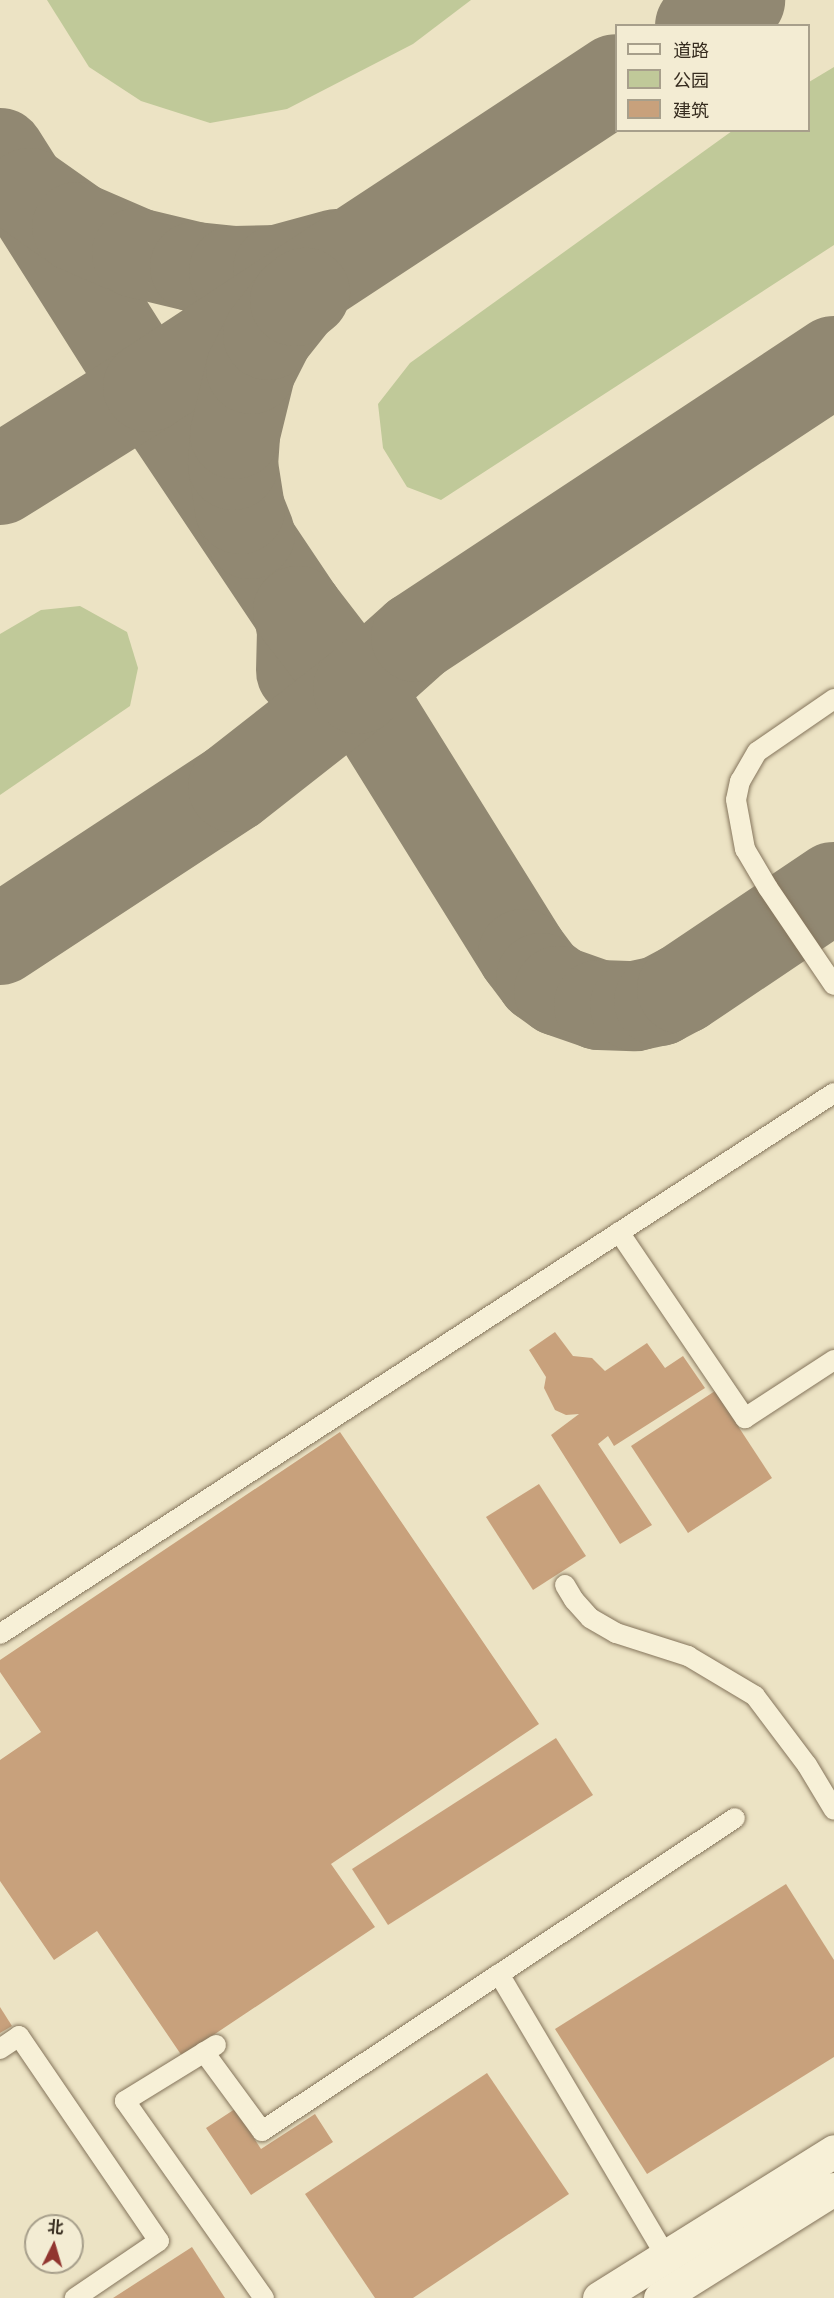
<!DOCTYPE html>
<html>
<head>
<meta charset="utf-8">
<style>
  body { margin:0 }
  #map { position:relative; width:834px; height:2298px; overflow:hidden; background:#ece3c4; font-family:Bitter,"Noto Sans SC",serif }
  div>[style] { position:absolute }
  .green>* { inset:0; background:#c0c999 }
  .taxiway>* { height:90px; margin:-45px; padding:0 45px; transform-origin:45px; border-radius:45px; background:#918872 }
  .building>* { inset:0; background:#c8a17c }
  .roads { filter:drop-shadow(0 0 2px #85755c) drop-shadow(0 0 2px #85755c) }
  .service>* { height:20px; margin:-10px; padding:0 10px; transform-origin:10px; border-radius:10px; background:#f7f0d7 }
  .secondary>* { height:33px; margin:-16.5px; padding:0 16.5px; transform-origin:16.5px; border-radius:16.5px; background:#f7f0d7 }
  span { translate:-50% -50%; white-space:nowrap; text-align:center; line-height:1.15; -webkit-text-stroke:4.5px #f3ecd3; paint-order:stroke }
  .legend { position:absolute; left:615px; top:24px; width:195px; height:108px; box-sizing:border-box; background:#f3ecd3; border:2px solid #a79f8b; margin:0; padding:8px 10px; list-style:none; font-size:18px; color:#362c1f }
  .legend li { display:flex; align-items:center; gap:12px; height:30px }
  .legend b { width:30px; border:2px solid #a79f8b }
  .north { position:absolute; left:24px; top:2214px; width:60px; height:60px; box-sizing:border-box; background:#f3ecd3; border:2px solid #a79f8b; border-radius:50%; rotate:5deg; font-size:16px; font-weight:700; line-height:24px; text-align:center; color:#362c1f }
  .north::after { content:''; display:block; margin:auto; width:21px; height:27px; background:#91352f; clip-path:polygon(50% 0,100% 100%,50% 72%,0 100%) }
</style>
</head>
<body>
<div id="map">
  <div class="green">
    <i style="clip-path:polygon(47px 0,471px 0,413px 44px,287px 109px,210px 123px,141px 101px,89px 67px)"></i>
    <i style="clip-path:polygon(834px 67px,834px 245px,441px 500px,407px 487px,383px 448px,378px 404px,410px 363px,732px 131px,808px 130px,809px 82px)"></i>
    <i style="clip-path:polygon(80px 606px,127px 632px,138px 668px,130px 706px,0 795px,0 634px,41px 610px)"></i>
  </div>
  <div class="taxiway">
    <i style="left:700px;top:26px;width:48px;rotate:-33deg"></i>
    <i style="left:0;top:153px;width:277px;rotate:57.7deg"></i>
    <i style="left:148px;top:387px;width:270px;rotate:56.2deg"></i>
    <i style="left:298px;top:611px;width:19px;rotate:78deg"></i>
    <i style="left:302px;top:630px;width:41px;rotate:91.4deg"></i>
    <i style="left:29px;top:193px;width:59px;rotate:35.3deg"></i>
    <i style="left:77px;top:227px;width:65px;rotate:23.4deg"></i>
    <i style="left:137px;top:253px;width:60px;rotate:13.6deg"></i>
    <i style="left:195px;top:267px;width:39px;rotate:6deg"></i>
    <i style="left:234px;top:271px;width:44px;rotate:-1.3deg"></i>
    <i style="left:278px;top:270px;width:60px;rotate:-15.4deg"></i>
    <i style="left:0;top:480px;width:175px;rotate:-32.1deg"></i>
    <i style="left:148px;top:387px;width:560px;rotate:-33.35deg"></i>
    <i style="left:250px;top:534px;width:27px;rotate:-112deg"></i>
    <i style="left:240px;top:509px;width:45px;rotate:-99deg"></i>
    <i style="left:233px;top:465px;width:31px;rotate:-86deg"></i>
    <i style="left:235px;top:434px;width:67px;rotate:-76.2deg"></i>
    <i style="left:251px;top:369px;width:38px;rotate:-63deg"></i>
    <i style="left:268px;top:335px;width:43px;rotate:-51.5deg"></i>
    <i style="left:295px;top:301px;width:13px;rotate:-39deg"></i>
    <i style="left:298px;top:611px;width:98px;rotate:52.4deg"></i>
    <i style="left:358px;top:689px;width:312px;rotate:58.1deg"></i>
    <i style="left:523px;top:954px;width:30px;rotate:53deg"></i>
    <i style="left:541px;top:978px;width:22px;rotate:36deg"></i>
    <i style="left:559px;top:991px;width:42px;rotate:19.3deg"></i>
    <i style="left:599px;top:1005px;width:36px;rotate:2deg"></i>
    <i style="left:635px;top:1006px;width:25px;rotate:-12deg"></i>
    <i style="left:659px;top:1001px;width:26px;rotate:-28deg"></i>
    <i style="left:682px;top:989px;width:183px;rotate:-33.9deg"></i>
    <i style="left:0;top:940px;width:279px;rotate:-33.3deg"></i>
    <i style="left:233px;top:787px;width:159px;rotate:-38.1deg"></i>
    <i style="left:358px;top:689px;width:78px;rotate:-41.9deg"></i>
    <i style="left:416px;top:637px;width:501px;rotate:-33.44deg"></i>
  </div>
  <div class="building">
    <i style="clip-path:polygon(555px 1332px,573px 1356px,592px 1358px,605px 1371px,647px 1343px,665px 1368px,683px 1356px,705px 1388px,614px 1446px,608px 1436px,598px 1444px,652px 1525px,620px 1544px,551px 1435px,579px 1414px,566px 1415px,555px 1410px,544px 1388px,546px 1377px,529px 1350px)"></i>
    <i style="clip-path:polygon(715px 1391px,772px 1478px,688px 1533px,631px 1446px)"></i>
    <i style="clip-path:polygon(340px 1432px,539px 1724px,331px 1864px,375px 1927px,182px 2056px,97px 1931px,54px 1960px,0 1881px,0 1760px,41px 1732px,0 1672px,0 1660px)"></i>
    <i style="clip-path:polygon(539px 1484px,586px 1556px,533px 1590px,486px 1517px)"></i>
    <i style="clip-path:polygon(556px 1738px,593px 1795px,388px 1925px,352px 1869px)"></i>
    <i style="clip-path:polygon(786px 1884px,834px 1960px,834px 2057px,647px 2174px,555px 2029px)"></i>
    <i style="clip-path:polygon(0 2007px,12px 2026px,0 2033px)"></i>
    <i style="clip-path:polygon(487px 2073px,569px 2194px,413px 2298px,375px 2298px,305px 2194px)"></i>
    <i style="clip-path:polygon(235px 2109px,261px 2149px,315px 2114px,333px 2142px,251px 2195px,206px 2128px)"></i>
    <i style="clip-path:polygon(192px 2247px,225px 2298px,113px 2298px)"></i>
  </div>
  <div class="roads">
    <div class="service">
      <i style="left:834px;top:699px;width:93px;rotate:145.5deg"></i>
      <i style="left:757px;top:752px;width:34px;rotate:120deg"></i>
      <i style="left:740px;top:781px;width:19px;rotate:102deg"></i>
      <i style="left:736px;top:800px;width:50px;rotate:79.6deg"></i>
      <i style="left:745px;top:849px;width:45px;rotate:59.5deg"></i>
      <i style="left:768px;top:888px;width:117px;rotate:55.8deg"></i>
      <i style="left:619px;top:1232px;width:225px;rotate:55.9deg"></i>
      <i style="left:745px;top:1418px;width:106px;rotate:-33.1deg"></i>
      <i style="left:565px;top:1585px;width:17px;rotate:59deg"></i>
      <i style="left:574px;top:1600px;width:24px;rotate:48deg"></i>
      <i style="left:590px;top:1618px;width:30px;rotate:30deg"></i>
      <i style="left:616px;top:1633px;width:76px;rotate:17.7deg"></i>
      <i style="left:688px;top:1656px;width:78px;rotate:30.8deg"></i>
      <i style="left:755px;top:1696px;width:86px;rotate:53deg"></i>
      <i style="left:807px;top:1765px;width:52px;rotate:59deg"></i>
      <i style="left:0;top:1634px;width:994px;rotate:-32.97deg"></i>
      <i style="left:499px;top:1974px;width:328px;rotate:59.4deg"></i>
      <i style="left:216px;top:2045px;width:107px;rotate:148.4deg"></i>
      <i style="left:125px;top:2101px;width:241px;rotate:54.8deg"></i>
      <i style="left:0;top:2049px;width:23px;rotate:-34deg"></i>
      <i style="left:19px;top:2036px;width:248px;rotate:55.7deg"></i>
      <i style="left:159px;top:2241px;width:102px;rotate:145.8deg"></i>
      <i style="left:204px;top:2052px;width:98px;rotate:53.7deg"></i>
      <i style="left:262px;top:2131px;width:567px;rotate:-33.49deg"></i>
    </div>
    <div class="secondary">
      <i style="left:599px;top:2298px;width:277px;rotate:-32deg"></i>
      <i style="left:660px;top:2298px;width:205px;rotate:-32.1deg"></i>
    </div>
  </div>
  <ul class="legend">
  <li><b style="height:8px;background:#f7f0d7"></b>道路</li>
  <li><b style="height:16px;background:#c0c999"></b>公园</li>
  <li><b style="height:16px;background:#c8a17c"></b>建筑</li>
  </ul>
  <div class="north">北</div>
</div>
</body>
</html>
